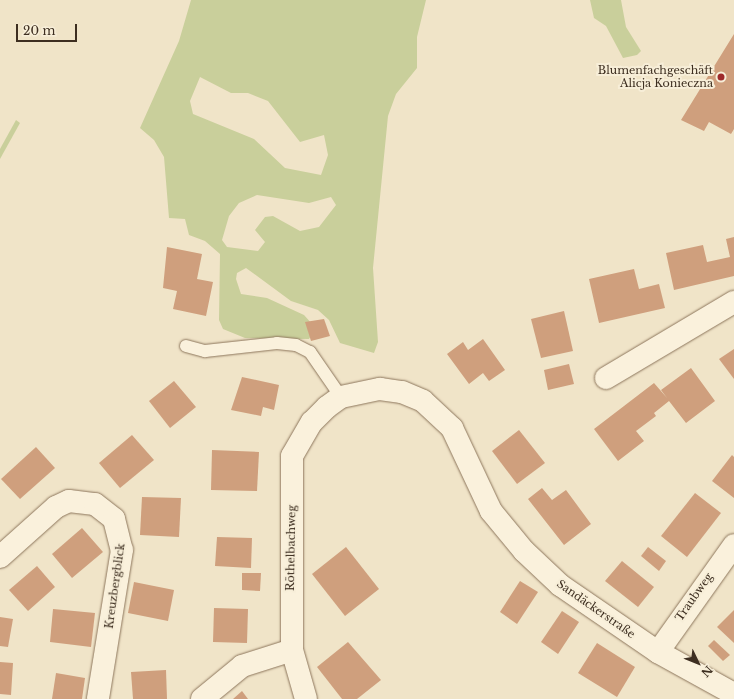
<!DOCTYPE html>
<html>
<head>
<meta charset="utf-8">
<style>
  body { margin:0 }
  #map { position:relative; width:734px; height:699px; overflow:hidden; background:#f0e4c8; font-family:"Libre Baskerville",serif }
  div>[style] { position:absolute }
  .green>* { inset:0; background:#c9cf9b }
  .building>* { inset:0; background:#cf9f7d }
  .roads { filter:drop-shadow(0 0 1px #8d765c) drop-shadow(0 0 1px #8d765c) }
  .service>* { height:12px; margin:-6px; padding:0 6px; transform-origin:6px; border-radius:6px; background:#faf1dc }
  .minor>* { height:22px; margin:-11px; padding:0 11px; transform-origin:11px; border-radius:11px; background:#faf1dc }
  .dots>* { width:11px; height:11px; translate:-50% -50%; box-sizing:border-box; border:2px solid #f7eed8; border-radius:50% }
  span { translate:-50% -50%; white-space:nowrap; text-align:center; line-height:1.15; -webkit-text-stroke:4px #f7eed8; paint-order:stroke }
  .poi-label { font-size:11px; color:#3d2e20 }
  .right { translate:-100% -50%; text-align:right }
  .street-label { font-size:11px; color:#3d2e20 }
  .north { position:absolute; left:678px; top:643px; width:40px; height:40px; -webkit-text-stroke:3px #f7eed8; paint-order:stroke; rotate:133deg; font-size:11px; font-weight:700; line-height:16px; text-align:center; color:#3d2e20 }
  .north::after { content:''; display:block; margin:auto; width:14px; height:18px; background:#3d2e20; clip-path:polygon(50% 0,100% 100%,50% 72%,0 100%) }
  .scale { position:absolute; left:16px; top:24px; width:61px; height:18px; box-sizing:border-box; border:2px solid #3d2e20; border-top:0; padding-left:5px; font-size:12px; line-height:14px; white-space:nowrap; color:#3d2e20; -webkit-text-stroke:3px #f7eed8; paint-order:stroke }
</style>
</head>
<body>
<div id="map">
  <div class="green">
    <i style="clip-path:polygon(evenodd,191px 0,426px 0,417px 37px,417px 68px,396px 94px,388px 116px,373px 268px,378px 342px,374px 353px,340px 343px,329px 320px,318px 310px,291px 301px,246px 268px,237px 273px,236px 279px,241px 294px,267px 298px,304px 315px,313px 325px,312px 334px,309px 339px,245px 338px,223px 329px,219px 320px,220px 254px,205px 241px,189px 235px,185px 219px,169px 218px,164px 157px,154px 140px,140px 128px,179px 41px,191px 0,200px 77px,231px 93px,248px 93px,268px 101px,300px 142px,324px 135px,328px 155px,321px 175px,285px 168px,254px 139px,193px 114px,190px 101px,200px 77px,191px 0,257px 195px,309px 203px,331px 197px,336px 205px,319px 227px,300px 231px,273px 216px,265px 217px,255px 230px,265px 242px,258px 251px,227px 247px,222px 240px,229px 216px,239px 203px,257px 195px)"></i>
    <i style="clip-path:polygon(590px 0,621px 0,626px 27px,641px 51px,637px 55px,623px 58px,606px 26px,594px 18px)"></i>
    <i style="clip-path:polygon(16px 120px,20px 123px,0 159px,0 149px)"></i>
  </div>
  <div class="building">
    <i style="clip-path:polygon(734px 34px,734px 129px,731px 134px,709px 122px,704px 131px,681px 120px)"></i>
    <i style="clip-path:polygon(734px 237px,734px 276px,674px 290px,666px 253px,703px 245px,707px 262px,730px 257px,726px 239px)"></i>
    <i style="clip-path:polygon(167px 247px,202px 254px,197px 279px,213px 282px,206px 316px,173px 309px,177px 291px,163px 288px)"></i>
    <i style="clip-path:polygon(634px 269px,639px 289px,659px 284px,665px 308px,599px 323px,589px 279px)"></i>
    <i style="clip-path:polygon(564px 311px,573px 351px,541px 358px,531px 319px)"></i>
    <i style="clip-path:polygon(324px 319px,330px 336px,311px 341px,305px 322px)"></i>
    <i style="clip-path:polygon(483px 339px,505px 370px,489px 381px,483px 373px,469px 384px,447px 354px,463px 342px,468px 350px)"></i>
    <i style="clip-path:polygon(734px 349px,734px 379px,719px 359px)"></i>
    <i style="clip-path:polygon(569px 364px,574px 384px,548px 390px,544px 370px)"></i>
    <i style="clip-path:polygon(691px 368px,715px 401px,686px 423px,669px 401px,654px 413px,656px 416px,636px 431px,644px 441px,618px 461px,594px 429px,654px 383px,667px 398px,661px 390px)"></i>
    <i style="clip-path:polygon(242px 377px,279px 385px,274px 410px,263px 407px,261px 416px,231px 410px)"></i>
    <i style="clip-path:polygon(174px 381px,196px 407px,170px 428px,149px 401px)"></i>
    <i style="clip-path:polygon(519px 430px,545px 463px,517px 484px,492px 451px)"></i>
    <i style="clip-path:polygon(132px 435px,154px 460px,120px 488px,99px 463px)"></i>
    <i style="clip-path:polygon(36px 447px,55px 468px,20px 499px,1px 479px)"></i>
    <i style="clip-path:polygon(212px 450px,259px 452px,257px 491px,211px 490px)"></i>
    <i style="clip-path:polygon(732px 455px,734px 457px,734px 498px,712px 481px)"></i>
    <i style="clip-path:polygon(542px 488px,552px 500px,566px 490px,591px 524px,564px 545px,528px 499px)"></i>
    <i style="clip-path:polygon(695px 493px,721px 513px,687px 557px,661px 536px)"></i>
    <i style="clip-path:polygon(142px 497px,181px 498px,179px 537px,140px 535px)"></i>
    <i style="clip-path:polygon(82px 528px,103px 552px,72px 578px,52px 554px)"></i>
    <i style="clip-path:polygon(217px 537px,252px 538px,251px 568px,215px 566px)"></i>
    <i style="clip-path:polygon(346px 547px,379px 589px,345px 616px,312px 574px)"></i>
    <i style="clip-path:polygon(648px 547px,666px 561px,659px 571px,641px 556px)"></i>
    <i style="clip-path:polygon(622px 561px,654px 587px,638px 607px,605px 581px)"></i>
    <i style="clip-path:polygon(37px 566px,55px 587px,28px 611px,9px 590px)"></i>
    <i style="clip-path:polygon(242px 573px,261px 573px,260px 591px,242px 590px)"></i>
    <i style="clip-path:polygon(520px 581px,538px 592px,517px 624px,500px 612px)"></i>
    <i style="clip-path:polygon(134px 582px,174px 590px,168px 621px,128px 613px)"></i>
    <i style="clip-path:polygon(214px 608px,248px 609px,247px 643px,213px 642px)"></i>
    <i style="clip-path:polygon(53px 609px,95px 613px,91px 647px,50px 642px)"></i>
    <i style="clip-path:polygon(734px 610px,734px 643px,717px 627px)"></i>
    <i style="clip-path:polygon(562px 611px,579px 622px,558px 654px,541px 642px)"></i>
    <i style="clip-path:polygon(0 617px,13px 619px,8px 647px,0 646px)"></i>
    <i style="clip-path:polygon(714px 640px,730px 655px,723px 661px,708px 646px)"></i>
    <i style="clip-path:polygon(348px 642px,381px 680px,357px 699px,342px 699px,317px 667px)"></i>
    <i style="clip-path:polygon(597px 643px,635px 667px,617px 697px,578px 673px)"></i>
    <i style="clip-path:polygon(0 662px,13px 663px,11px 695px,0 694px)"></i>
    <i style="clip-path:polygon(166px 670px,167px 699px,133px 699px,131px 672px)"></i>
    <i style="clip-path:polygon(56px 673px,85px 678px,82px 699px,52px 699px)"></i>
    <i style="clip-path:polygon(242px 691px,248px 699px,233px 699px)"></i>
  </div>
  <div class="roads">
    <div class="service">
      <i style="left:186px;top:346px;width:20px;rotate:15deg"></i>
      <i style="left:205px;top:351px;width:72px;rotate:-6.3deg"></i>
      <i style="left:277px;top:343px;width:19px;rotate:6deg"></i>
      <i style="left:296px;top:345px;width:16px;rotate:27deg"></i>
      <i style="left:310px;top:352px;width:55px;rotate:55.4deg"></i>
    </div>
    <div class="minor">
      <i style="left:606px;top:378px;width:149px;rotate:-30.7deg"></i>
      <i style="left:0;top:557px;width:75px;rotate:-41.8deg"></i>
      <i style="left:56px;top:507px;width:14px;rotate:-25deg"></i>
      <i style="left:69px;top:501px;width:26px;rotate:7deg"></i>
      <i style="left:95px;top:504px;width:24px;rotate:38deg"></i>
      <i style="left:114px;top:519px;width:32px;rotate:76deg"></i>
      <i style="left:122px;top:550px;width:151px;rotate:99.2deg"></i>
      <i style="left:658px;top:652px;width:131px;rotate:-54.6deg"></i>
      <i style="left:202px;top:699px;width:52px;rotate:-39.5deg"></i>
      <i style="left:242px;top:666px;width:52px;rotate:-17.7deg"></i>
      <i style="left:306px;top:699px;width:51px;rotate:-105.9deg"></i>
      <i style="left:292px;top:650px;width:194px;rotate:-90deg"></i>
      <i style="left:292px;top:456px;width:39px;rotate:-60deg"></i>
      <i style="left:312px;top:422px;width:21px;rotate:-45deg"></i>
      <i style="left:327px;top:407px;width:17px;rotate:-36deg"></i>
      <i style="left:341px;top:397px;width:40px;rotate:-12deg"></i>
      <i style="left:380px;top:389px;width:22px;rotate:8deg"></i>
      <i style="left:402px;top:392px;width:23px;rotate:23deg"></i>
      <i style="left:423px;top:401px;width:40px;rotate:43deg"></i>
      <i style="left:452px;top:428px;width:92px;rotate:64.8deg"></i>
      <i style="left:491px;top:511px;width:52px;rotate:50.5deg"></i>
      <i style="left:524px;top:551px;width:50px;rotate:43.4deg"></i>
      <i style="left:560px;top:585px;width:119px;rotate:34.4deg"></i>
      <i style="left:658px;top:652px;width:87px;rotate:28.9deg"></i>
    </div>
  </div>
  <div class="dots">
    <i style="left:721px;top:77px;background:#9e2a2b"></i>
  </div>
  <div class="poi-label">
    <span class="right" style="left:713px;top:77px">Blumenfachgeschäft<br>Alicja Konieczna</span>
  </div>
  <div class="street-label">
    <span style="left:291px;top:548px;rotate:-89deg">Röthelbachweg</span>
    <span style="left:115px;top:586px;rotate:-82deg">Kreuzbergblick</span>
    <span style="left:694px;top:597px;rotate:-55deg">Traubweg</span>
    <span style="left:596px;top:609px;rotate:35deg">Sandäckerstraße</span>
  </div>
  <div class="north">N</div>
  <div class="scale">20 m</div>
</div>
</body>
</html>
